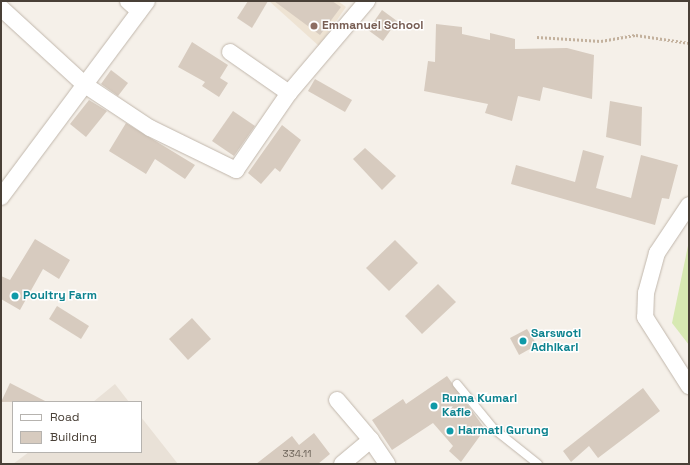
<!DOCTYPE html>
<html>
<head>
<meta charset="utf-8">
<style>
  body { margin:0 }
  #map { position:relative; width:690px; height:465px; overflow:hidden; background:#f5f0e9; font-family:"Space Grotesk",sans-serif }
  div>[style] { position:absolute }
  .residential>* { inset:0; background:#e9e1d7 }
  .education>* { inset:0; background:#eee3d3 }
  .green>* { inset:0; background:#d7e9b2 }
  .building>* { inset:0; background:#d7cbbf }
  .path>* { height:2.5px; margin-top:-1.25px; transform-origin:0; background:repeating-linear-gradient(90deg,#c3b19d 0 2px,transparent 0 4px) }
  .roads { filter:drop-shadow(0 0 1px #c1b7ac) drop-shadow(0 0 1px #c1b7ac) }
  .service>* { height:8px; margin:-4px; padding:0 4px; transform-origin:4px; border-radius:4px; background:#fff }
  .minor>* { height:16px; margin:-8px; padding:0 8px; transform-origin:8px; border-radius:8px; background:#fff }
  .dots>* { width:11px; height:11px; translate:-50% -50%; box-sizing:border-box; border:2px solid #fff; border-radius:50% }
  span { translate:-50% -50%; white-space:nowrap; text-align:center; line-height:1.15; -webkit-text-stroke:3px #fff; paint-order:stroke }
  .number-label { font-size:10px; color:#6c6359 }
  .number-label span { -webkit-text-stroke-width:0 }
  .education-label { font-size:12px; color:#785e54; font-weight:700 }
  .left { translate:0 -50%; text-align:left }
  .culture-label { font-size:12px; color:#0d838f; font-weight:700 }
  .frame { position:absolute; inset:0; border:2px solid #494037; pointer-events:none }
  .legend { position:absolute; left:12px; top:401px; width:130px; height:52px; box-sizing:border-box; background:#fff; border:1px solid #b6b3af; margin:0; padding:5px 7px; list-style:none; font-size:12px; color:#494037 }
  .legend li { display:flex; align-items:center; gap:8px; height:20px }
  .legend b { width:20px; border:1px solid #b6b3af }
</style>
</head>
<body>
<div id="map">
  <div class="residential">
    <i style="clip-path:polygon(115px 384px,129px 402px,93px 402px)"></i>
    <i style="clip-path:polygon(141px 417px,178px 464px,13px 464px,29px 452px,141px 452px)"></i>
  </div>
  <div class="education">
    <i style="clip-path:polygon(269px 1px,338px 1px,346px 7px,319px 46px)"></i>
  </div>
  <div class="green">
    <i style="clip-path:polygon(689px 241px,689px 345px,672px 323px)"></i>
  </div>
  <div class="building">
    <i style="clip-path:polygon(248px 1px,268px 1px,252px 28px,237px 18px)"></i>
    <i style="clip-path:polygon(274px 1px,332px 1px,341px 7px,320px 35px)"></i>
    <i style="clip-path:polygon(382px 10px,397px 21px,383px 41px,368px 30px)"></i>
    <i style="clip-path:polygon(436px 24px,462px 27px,462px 34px,490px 40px,490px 33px,515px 39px,515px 49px,567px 48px,594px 55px,592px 99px,543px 87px,540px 101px,518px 96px,512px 121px,485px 113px,488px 104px,424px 91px,428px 61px,435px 62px)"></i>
    <i style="clip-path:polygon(192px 42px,228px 65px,220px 78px,228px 83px,219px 97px,202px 86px,205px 82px,178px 67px)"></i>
    <i style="clip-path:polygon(111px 70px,128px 83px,118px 96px,101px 84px)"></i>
    <i style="clip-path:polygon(315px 79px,352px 100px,345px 112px,308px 91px)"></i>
    <i style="clip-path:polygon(89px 100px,107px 111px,86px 137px,70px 124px)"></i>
    <i style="clip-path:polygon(610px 101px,642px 107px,641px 146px,606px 137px)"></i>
    <i style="clip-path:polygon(233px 111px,255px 126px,234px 156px,212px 141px)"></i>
    <i style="clip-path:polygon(126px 123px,195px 165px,185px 179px,155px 159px,146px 174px,109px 151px)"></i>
    <i style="clip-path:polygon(282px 125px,301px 140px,280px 172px,275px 168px,261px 184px,248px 173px)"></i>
    <i style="clip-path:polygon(365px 148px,396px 176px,382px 190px,353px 159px)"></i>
    <i style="clip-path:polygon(583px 150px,604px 156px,596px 188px,631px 198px,641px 155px,678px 165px,669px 199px,662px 198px,655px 225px,511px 184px,516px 165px,575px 182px)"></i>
    <i style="clip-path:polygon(35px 239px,70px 260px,59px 279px,43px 269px,20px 310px,1px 299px,1px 276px,10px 280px)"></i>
    <i style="clip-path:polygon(395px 240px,418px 263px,389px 291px,366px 268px)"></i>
    <i style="clip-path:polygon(438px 284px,456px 302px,422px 334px,405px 316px)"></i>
    <i style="clip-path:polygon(57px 306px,89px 326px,81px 339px,49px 319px)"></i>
    <i style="clip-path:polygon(192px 318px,211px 339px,188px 360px,169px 339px)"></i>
    <i style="clip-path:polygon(527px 329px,537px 345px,519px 355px,510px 338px)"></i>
    <i style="clip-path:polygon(447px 376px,485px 429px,461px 462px,449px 451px,453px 446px,433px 423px,392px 450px,372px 420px,403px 399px,406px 404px)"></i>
    <i style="clip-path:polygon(10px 383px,47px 402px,1px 402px)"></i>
    <i style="clip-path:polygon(643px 388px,660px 411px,598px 458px,589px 446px,571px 462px,563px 451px)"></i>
    <i style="clip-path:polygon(314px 433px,330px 454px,318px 464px,256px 464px,292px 436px,299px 445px)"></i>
  </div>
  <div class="path">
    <i style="left:537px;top:37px;width:64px;rotate:3.6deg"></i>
    <i style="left:601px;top:41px;width:36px;rotate:-10deg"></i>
    <i style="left:636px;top:35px;width:54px;rotate:8.6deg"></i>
  </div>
  <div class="roads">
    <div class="service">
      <i style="left:457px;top:384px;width:58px;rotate:50.6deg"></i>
      <i style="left:494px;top:429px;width:56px;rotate:38.5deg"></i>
    </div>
    <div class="minor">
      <i style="left:128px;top:1px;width:15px;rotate:42deg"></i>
      <i style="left:1px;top:8px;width:114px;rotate:42.5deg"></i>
      <i style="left:85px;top:85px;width:78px;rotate:33.5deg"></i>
      <i style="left:150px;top:128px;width:96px;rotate:26deg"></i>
      <i style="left:236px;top:170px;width:93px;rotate:-55.5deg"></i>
      <i style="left:289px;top:93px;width:121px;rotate:-49.7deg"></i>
      <i style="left:230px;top:52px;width:72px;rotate:34.8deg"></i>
      <i style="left:1px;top:197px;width:244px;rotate:-53.3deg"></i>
      <i style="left:689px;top:205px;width:58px;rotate:123.7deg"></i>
      <i style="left:657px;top:253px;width:41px;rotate:105.4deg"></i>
      <i style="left:646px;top:293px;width:24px;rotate:92deg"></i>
      <i style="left:645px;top:317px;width:82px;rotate:57.5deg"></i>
      <i style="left:337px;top:400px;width:52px;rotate:49.6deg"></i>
      <i style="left:342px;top:464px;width:38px;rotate:-40deg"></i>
      <i style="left:371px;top:440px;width:29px;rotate:56deg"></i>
    </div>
  </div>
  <div class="dots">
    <i style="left:314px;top:26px;background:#8d6e63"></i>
    <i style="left:15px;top:296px;background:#0f9aa8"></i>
    <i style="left:523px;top:341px;background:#0f9aa8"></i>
    <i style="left:434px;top:406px;background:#0f9aa8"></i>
    <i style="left:450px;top:431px;background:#0f9aa8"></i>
  </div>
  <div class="number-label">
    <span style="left:297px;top:454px">334.11</span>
  </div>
  <div class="education-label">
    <span class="left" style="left:322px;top:26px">Emmanuel School</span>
  </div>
  <div class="culture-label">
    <span class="left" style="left:23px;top:296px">Poultry Farm</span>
    <span class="left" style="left:531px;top:341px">Sarswoti<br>Adhikari</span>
    <span class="left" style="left:442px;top:406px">Ruma Kumari<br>Kafle</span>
    <span class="left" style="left:458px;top:431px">Harmati Gurung</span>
  </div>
  <div class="frame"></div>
  <ul class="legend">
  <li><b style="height:5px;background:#fff"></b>Road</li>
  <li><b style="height:11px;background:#d7cbbf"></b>Building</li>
  </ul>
</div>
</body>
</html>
